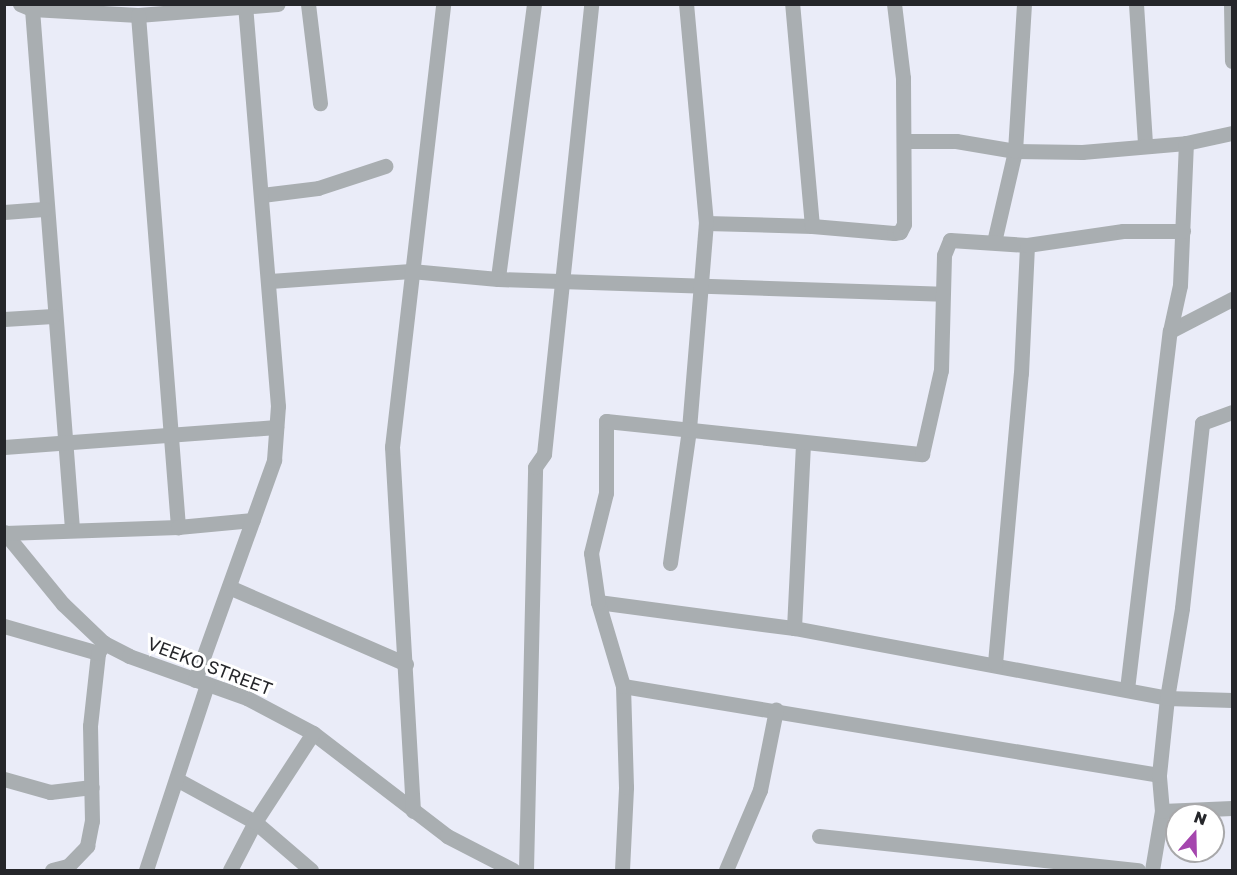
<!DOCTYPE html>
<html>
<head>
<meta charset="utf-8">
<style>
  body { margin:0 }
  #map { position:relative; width:1237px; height:875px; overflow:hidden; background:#eaecf8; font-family:"Golos Text",sans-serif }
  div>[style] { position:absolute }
  .minor>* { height:15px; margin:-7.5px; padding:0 7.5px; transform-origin:7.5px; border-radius:7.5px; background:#a9aeb1 }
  span { translate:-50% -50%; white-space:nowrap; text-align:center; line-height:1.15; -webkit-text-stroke:6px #fff; paint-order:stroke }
  .street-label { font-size:18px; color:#25262a }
  .frame { position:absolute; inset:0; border:6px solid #25262a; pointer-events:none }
  .north { position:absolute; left:1165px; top:803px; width:60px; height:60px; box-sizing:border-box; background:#fff; border:2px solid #a8a8aa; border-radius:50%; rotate:20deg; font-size:16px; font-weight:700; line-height:24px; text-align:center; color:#25262a }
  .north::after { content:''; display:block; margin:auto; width:21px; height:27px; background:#a546ae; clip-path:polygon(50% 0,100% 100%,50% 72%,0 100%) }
</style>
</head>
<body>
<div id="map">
  <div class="minor">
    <i style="left:20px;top:4px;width:13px;rotate:23deg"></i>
    <i style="left:32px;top:9px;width:106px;rotate:3.2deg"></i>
    <i style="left:138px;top:15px;width:140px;rotate:-4.5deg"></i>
    <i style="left:308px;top:4px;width:100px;rotate:83.1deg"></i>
    <i style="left:534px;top:4px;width:277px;rotate:97.5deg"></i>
    <i style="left:498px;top:279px;width:444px;rotate:1.9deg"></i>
    <i style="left:1136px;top:4px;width:141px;rotate:86.3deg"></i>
    <i style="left:1231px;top:4px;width:57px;rotate:89deg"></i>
    <i style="left:32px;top:9px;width:522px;rotate:85.6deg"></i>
    <i style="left:138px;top:15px;width:514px;rotate:85.53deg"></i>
    <i style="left:906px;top:141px;width:50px"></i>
    <i style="left:956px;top:141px;width:60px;rotate:9.6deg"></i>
    <i style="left:1015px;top:151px;width:67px;rotate:0.9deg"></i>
    <i style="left:1082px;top:152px;width:104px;rotate:-4.9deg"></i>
    <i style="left:1186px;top:143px;width:47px;rotate:-12.3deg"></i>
    <i style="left:262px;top:195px;width:56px;rotate:-7.1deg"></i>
    <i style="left:318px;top:188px;width:71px;rotate:-18.2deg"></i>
    <i style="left:4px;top:212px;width:40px;rotate:-4.3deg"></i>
    <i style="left:706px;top:223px;width:106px;rotate:1.6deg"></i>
    <i style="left:812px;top:226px;width:223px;rotate:-95.1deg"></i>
    <i style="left:812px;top:226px;width:82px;rotate:4.9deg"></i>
    <i style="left:894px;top:233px;width:6px;rotate:-9deg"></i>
    <i style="left:900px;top:232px;width:9px;rotate:-63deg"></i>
    <i style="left:904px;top:224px;width:146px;rotate:-90.4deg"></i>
    <i style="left:903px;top:78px;width:75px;rotate:-96.9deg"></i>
    <i style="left:994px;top:242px;width:93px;rotate:-77deg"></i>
    <i style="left:1015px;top:151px;width:147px;rotate:-86.5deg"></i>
    <i style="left:270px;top:281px;width:141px;rotate:-4.1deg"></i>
    <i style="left:411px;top:271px;width:87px;rotate:5.3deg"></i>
    <i style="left:4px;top:319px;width:49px;rotate:-3.5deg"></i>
    <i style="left:1170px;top:331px;width:70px;rotate:-27.3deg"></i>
    <i style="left:4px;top:447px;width:273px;rotate:-4.2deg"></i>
    <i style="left:4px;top:532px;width:93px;rotate:50.7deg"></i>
    <i style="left:63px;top:604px;width:57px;rotate:43.6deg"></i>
    <i style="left:104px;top:643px;width:28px;rotate:27deg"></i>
    <i style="left:129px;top:656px;width:125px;rotate:19.6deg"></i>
    <i style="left:247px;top:698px;width:75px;rotate:27.9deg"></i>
    <i style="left:313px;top:733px;width:169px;rotate:37.5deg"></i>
    <i style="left:447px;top:836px;width:74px;rotate:27.3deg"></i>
    <i style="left:5px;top:533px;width:173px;rotate:-2deg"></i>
    <i style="left:178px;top:527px;width:75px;rotate:-5.3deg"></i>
    <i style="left:670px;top:563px;width:135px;rotate:-81.9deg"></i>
    <i style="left:689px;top:429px;width:207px;rotate:-85.3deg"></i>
    <i style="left:706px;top:223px;width:220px;rotate:-95.2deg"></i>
    <i style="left:229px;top:587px;width:193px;rotate:23.5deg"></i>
    <i style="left:598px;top:602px;width:198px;rotate:7.6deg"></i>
    <i style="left:794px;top:628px;width:380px;rotate:10.6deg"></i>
    <i style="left:1167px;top:698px;width:65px;rotate:1.8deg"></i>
    <i style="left:4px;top:626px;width:98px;rotate:16deg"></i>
    <i style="left:794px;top:628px;width:186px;rotate:-87.2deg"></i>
    <i style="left:995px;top:663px;width:291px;rotate:-84.9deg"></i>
    <i style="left:1021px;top:373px;width:128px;rotate:-87.3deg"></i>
    <i style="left:195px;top:680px;width:234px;rotate:-70.2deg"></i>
    <i style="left:274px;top:460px;width:54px;rotate:-85.8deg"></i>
    <i style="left:278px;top:406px;width:399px;rotate:-94.7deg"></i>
    <i style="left:623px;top:686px;width:543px;rotate:9.43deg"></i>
    <i style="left:1127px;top:689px;width:361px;rotate:-83.2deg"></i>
    <i style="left:1170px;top:331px;width:47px;rotate:-77.7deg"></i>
    <i style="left:1180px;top:285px;width:142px;rotate:-87.6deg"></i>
    <i style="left:4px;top:779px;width:48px;rotate:15.8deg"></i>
    <i style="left:50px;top:792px;width:42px;rotate:-6.8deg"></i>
    <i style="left:178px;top:780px;width:88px;rotate:28.6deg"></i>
    <i style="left:255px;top:822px;width:74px;rotate:40.6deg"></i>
    <i style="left:413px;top:811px;width:365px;rotate:-93.3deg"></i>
    <i style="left:392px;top:447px;width:446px;rotate:-83.4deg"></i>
    <i style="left:1162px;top:811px;width:70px;rotate:-2.5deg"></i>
    <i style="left:819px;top:836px;width:321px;rotate:6.1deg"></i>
    <i style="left:52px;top:870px;width:16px;rotate:-14deg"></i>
    <i style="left:68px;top:866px;width:28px;rotate:-46deg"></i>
    <i style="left:87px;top:846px;width:25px;rotate:-79deg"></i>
    <i style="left:92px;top:821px;width:95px;rotate:-91.2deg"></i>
    <i style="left:90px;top:726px;width:73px;rotate:-83.7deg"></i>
    <i style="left:98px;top:653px;width:12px;rotate:-59deg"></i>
    <i style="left:146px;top:870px;width:196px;rotate:-71.8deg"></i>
    <i style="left:230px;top:870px;width:54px;rotate:-62.5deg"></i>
    <i style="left:255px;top:822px;width:106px;rotate:-56.9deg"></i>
    <i style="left:526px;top:870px;width:403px;rotate:-88.7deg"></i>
    <i style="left:535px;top:467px;width:16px;rotate:-55deg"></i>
    <i style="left:544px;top:454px;width:452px;rotate:-84deg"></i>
    <i style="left:622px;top:870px;width:83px;rotate:-87.2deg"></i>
    <i style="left:626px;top:787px;width:101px;rotate:-91.7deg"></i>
    <i style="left:623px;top:686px;width:88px;rotate:-106.6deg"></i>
    <i style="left:598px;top:602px;width:49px;rotate:-98.1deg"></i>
    <i style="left:591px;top:553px;width:62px;rotate:-76deg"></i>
    <i style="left:606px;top:493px;width:72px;rotate:-90deg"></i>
    <i style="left:606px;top:421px;width:318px;rotate:6deg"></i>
    <i style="left:922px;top:454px;width:86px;rotate:-77.3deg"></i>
    <i style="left:941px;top:370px;width:115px;rotate:-88.5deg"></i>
    <i style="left:944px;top:255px;width:16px;rotate:-68deg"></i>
    <i style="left:950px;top:240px;width:77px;rotate:3.7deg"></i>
    <i style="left:1027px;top:245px;width:97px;rotate:-8.3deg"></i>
    <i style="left:1123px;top:231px;width:60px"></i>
    <i style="left:726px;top:870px;width:87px;rotate:-67deg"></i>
    <i style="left:760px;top:790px;width:82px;rotate:-78.7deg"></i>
    <i style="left:1152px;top:870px;width:60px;rotate:-80.4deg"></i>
    <i style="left:1162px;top:811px;width:36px;rotate:-95deg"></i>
    <i style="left:1159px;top:775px;width:77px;rotate:-84.1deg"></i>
    <i style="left:1167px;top:698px;width:91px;rotate:-80.5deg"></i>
    <i style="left:1182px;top:608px;width:186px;rotate:-83.8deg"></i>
    <i style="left:1202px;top:423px;width:32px;rotate:-20deg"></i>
  </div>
  <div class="street-label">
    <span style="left:210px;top:666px;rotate:21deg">VEEKO STREET</span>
  </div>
  <div class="frame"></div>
  <div class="north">N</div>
</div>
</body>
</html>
